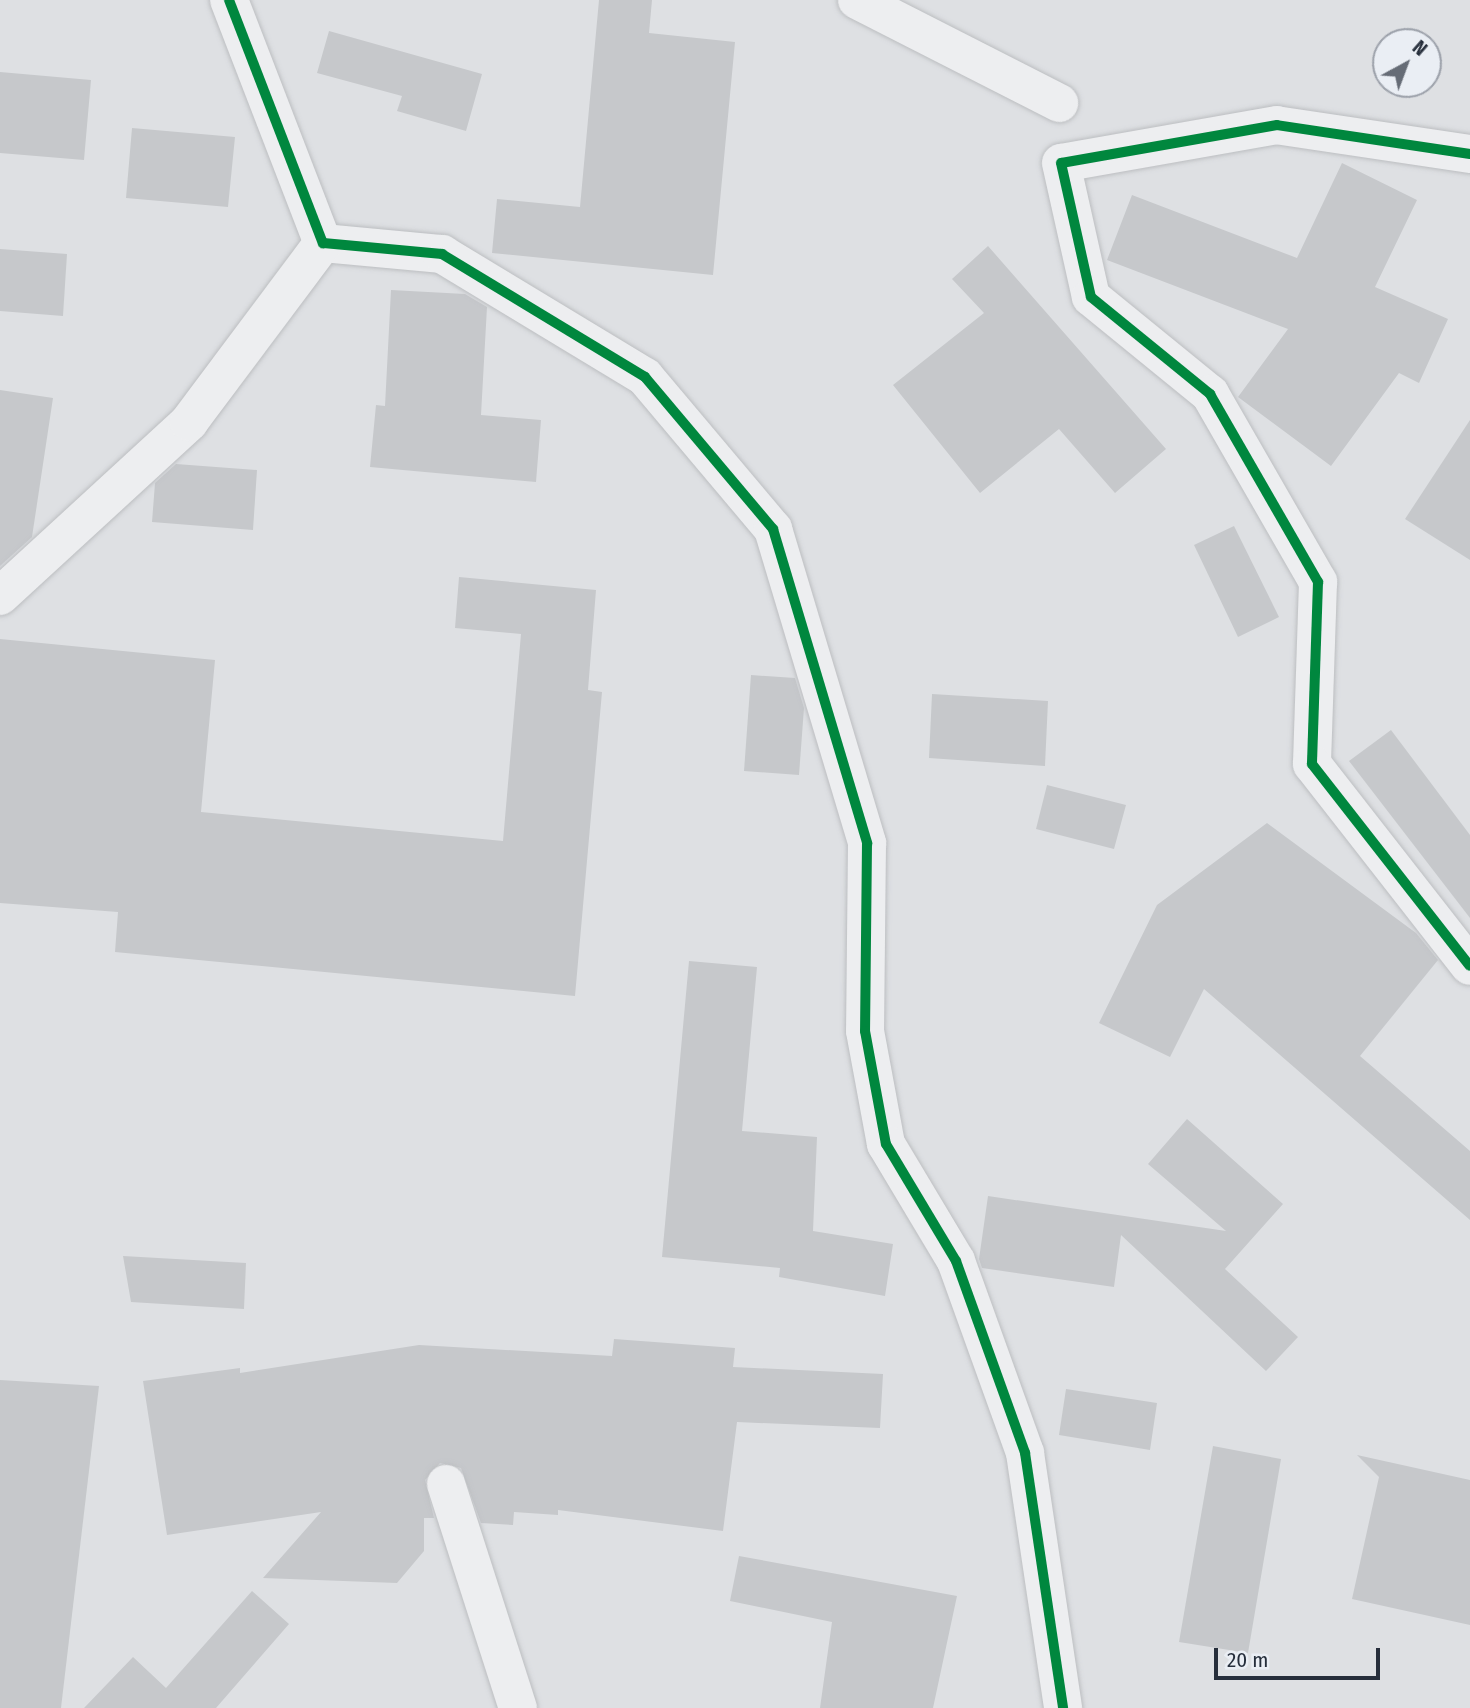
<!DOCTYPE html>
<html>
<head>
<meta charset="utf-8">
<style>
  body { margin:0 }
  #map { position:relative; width:1470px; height:1708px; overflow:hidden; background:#dee0e3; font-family:"Fira Sans Condensed",sans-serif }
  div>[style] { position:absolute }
  .building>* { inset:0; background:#c6c8cb }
  .roads { filter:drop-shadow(0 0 2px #bcbec1) drop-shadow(0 0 2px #bcbec1) }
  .minor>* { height:38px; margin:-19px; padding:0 19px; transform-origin:19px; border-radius:19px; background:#edeef0 }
  .cycleway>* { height:10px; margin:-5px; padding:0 5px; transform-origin:5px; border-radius:5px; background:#00873e }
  span { translate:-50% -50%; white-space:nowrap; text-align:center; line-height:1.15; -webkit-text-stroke:5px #eaeef4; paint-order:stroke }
  .north { position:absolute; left:1372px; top:28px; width:70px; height:70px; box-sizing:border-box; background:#eaeef4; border:2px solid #9ca1aa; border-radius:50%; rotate:41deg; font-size:19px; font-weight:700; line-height:28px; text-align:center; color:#262e3b }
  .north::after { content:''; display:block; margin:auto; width:24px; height:32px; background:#666c76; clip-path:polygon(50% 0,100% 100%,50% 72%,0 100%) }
  .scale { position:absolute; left:1214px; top:1648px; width:166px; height:32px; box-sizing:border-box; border:4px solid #262e3b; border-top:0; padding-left:9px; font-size:21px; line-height:24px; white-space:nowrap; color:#262e3b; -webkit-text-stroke:5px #eaeef4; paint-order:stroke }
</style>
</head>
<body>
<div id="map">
  <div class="building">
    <i style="clip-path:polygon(599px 0,652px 0,649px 33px,735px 42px,713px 275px,492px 253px,497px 199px,580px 207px)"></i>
    <i style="clip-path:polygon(329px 31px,482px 74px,466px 131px,397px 111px,402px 96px,317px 73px)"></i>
    <i style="clip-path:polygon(0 72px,91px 80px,84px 160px,0 153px)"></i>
    <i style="clip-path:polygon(132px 128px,235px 137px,228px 207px,126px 198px)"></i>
    <i style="clip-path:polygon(1342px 163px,1417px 200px,1375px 287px,1448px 319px,1419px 383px,1399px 373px,1331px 466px,1238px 397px,1288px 329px,1107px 260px,1132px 195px,1297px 258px)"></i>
    <i style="clip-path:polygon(988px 246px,1166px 449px,1115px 493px,1059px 429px,980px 493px,893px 385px,984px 313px,952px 279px)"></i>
    <i style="clip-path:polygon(0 249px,67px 254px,63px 316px,0 311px)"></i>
    <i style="clip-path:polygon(391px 290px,465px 294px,487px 307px,481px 415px,541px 420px,536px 482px,370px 467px,376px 405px,385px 406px)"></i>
    <i style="clip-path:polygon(0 390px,53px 398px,32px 537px,0 566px)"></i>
    <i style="clip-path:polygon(1470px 420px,1470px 560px,1405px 519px)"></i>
    <i style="clip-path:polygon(176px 464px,257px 470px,253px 530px,152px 522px,155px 483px)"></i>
    <i style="clip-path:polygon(1234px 526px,1279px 617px,1238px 637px,1194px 545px)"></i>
    <i style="clip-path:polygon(459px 577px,596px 590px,588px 690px,602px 692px,575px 996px,115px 952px,118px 912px,0 903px,0 639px,215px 660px,201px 812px,503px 841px,521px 634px,455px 628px)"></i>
    <i style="clip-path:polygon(751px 675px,795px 678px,804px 708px,799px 775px,744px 771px)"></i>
    <i style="clip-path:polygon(932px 694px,1048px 701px,1045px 766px,929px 758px)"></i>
    <i style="clip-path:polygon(1391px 730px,1470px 835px,1470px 918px,1349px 761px)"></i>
    <i style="clip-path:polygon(1047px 785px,1126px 805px,1114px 849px,1036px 829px)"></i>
    <i style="clip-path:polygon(1267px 823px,1416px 933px,1438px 960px,1360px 1056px,1470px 1151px,1470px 1220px,1204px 989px,1170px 1057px,1099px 1023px,1157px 905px)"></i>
    <i style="clip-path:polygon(689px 961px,757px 967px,742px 1131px,817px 1137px,813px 1231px,893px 1244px,885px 1296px,779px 1277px,780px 1268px,662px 1257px)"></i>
    <i style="clip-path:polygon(1187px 1119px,1283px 1204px,1225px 1269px,1298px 1337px,1266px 1371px,1121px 1235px,1114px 1287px,982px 1268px,979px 1259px,988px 1196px,1226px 1231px,1148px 1164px)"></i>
    <i style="clip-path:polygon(123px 1256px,246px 1263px,244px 1309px,131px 1302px)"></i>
    <i style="clip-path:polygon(614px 1339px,735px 1348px,733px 1367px,883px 1374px,880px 1428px,737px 1422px,723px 1531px,558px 1510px,558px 1515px,514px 1512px,513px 1525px,481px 1523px,461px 1468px,440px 1463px,425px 1480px,434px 1518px,424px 1518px,424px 1551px,397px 1583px,263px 1578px,321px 1512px,167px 1535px,143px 1381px,240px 1368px,240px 1373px,419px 1345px,612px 1356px)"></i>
    <i style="clip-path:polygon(0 1380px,99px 1386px,61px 1708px,0 1708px)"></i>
    <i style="clip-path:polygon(1066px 1389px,1157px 1403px,1150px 1450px,1059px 1435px)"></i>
    <i style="clip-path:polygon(1213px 1446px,1281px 1459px,1248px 1653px,1179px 1642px)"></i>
    <i style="clip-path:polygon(1357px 1455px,1470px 1480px,1470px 1625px,1352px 1599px,1379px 1477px)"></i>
    <i style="clip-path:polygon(739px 1556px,957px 1596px,933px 1708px,820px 1708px,832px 1622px,730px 1601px)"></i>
    <i style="clip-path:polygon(252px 1591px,289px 1624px,216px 1708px,84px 1708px,133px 1657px,166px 1688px)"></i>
  </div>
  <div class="roads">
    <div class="minor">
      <i style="left:229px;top:0;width:261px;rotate:68.9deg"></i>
      <i style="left:323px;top:243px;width:120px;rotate:5.3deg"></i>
      <i style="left:442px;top:254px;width:237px;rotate:31.2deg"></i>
      <i style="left:645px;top:377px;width:199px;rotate:49.9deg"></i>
      <i style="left:773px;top:529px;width:328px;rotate:73.3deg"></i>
      <i style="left:867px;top:843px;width:188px;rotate:90.6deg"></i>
      <i style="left:865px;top:1031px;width:115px;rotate:79.5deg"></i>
      <i style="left:886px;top:1144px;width:136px;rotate:59.1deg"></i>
      <i style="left:956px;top:1261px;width:204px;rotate:70.2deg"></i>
      <i style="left:1025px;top:1453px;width:258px;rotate:81.5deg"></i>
      <i style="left:857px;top:0;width:227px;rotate:27deg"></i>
      <i style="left:1470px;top:154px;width:195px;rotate:-171.5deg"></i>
      <i style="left:1277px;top:125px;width:219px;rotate:170deg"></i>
      <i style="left:1061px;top:163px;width:137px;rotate:77.4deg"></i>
      <i style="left:1091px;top:297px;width:154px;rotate:39.2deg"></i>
      <i style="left:1210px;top:394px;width:217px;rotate:60.1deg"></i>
      <i style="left:1318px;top:582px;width:182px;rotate:91.9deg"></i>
      <i style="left:1312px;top:764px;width:256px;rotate:52deg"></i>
      <i style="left:0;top:596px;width:257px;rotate:-42.6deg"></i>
      <i style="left:189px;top:422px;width:224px;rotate:-53.2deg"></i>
      <i style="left:446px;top:1484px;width:235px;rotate:72.2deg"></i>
    </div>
  </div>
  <div class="cycleway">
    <i style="left:229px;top:0;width:261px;rotate:68.9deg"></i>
    <i style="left:323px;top:243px;width:120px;rotate:5.3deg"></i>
    <i style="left:442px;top:254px;width:237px;rotate:31.2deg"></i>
    <i style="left:645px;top:377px;width:199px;rotate:49.9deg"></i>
    <i style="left:773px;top:529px;width:328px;rotate:73.3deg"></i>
    <i style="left:867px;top:843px;width:188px;rotate:90.6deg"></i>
    <i style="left:865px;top:1031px;width:115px;rotate:79.5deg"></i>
    <i style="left:886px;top:1144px;width:136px;rotate:59.1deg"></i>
    <i style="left:956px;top:1261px;width:204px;rotate:70.2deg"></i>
    <i style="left:1025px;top:1453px;width:258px;rotate:81.5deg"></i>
    <i style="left:1470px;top:154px;width:195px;rotate:-171.5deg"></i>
    <i style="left:1277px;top:125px;width:219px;rotate:170deg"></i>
    <i style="left:1061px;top:163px;width:137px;rotate:77.4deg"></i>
    <i style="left:1091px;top:297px;width:154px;rotate:39.2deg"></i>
    <i style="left:1210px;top:394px;width:217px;rotate:60.1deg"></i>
    <i style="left:1318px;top:582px;width:182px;rotate:91.9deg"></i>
    <i style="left:1312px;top:764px;width:256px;rotate:52deg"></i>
  </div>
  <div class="north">N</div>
  <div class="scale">20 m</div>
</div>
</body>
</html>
